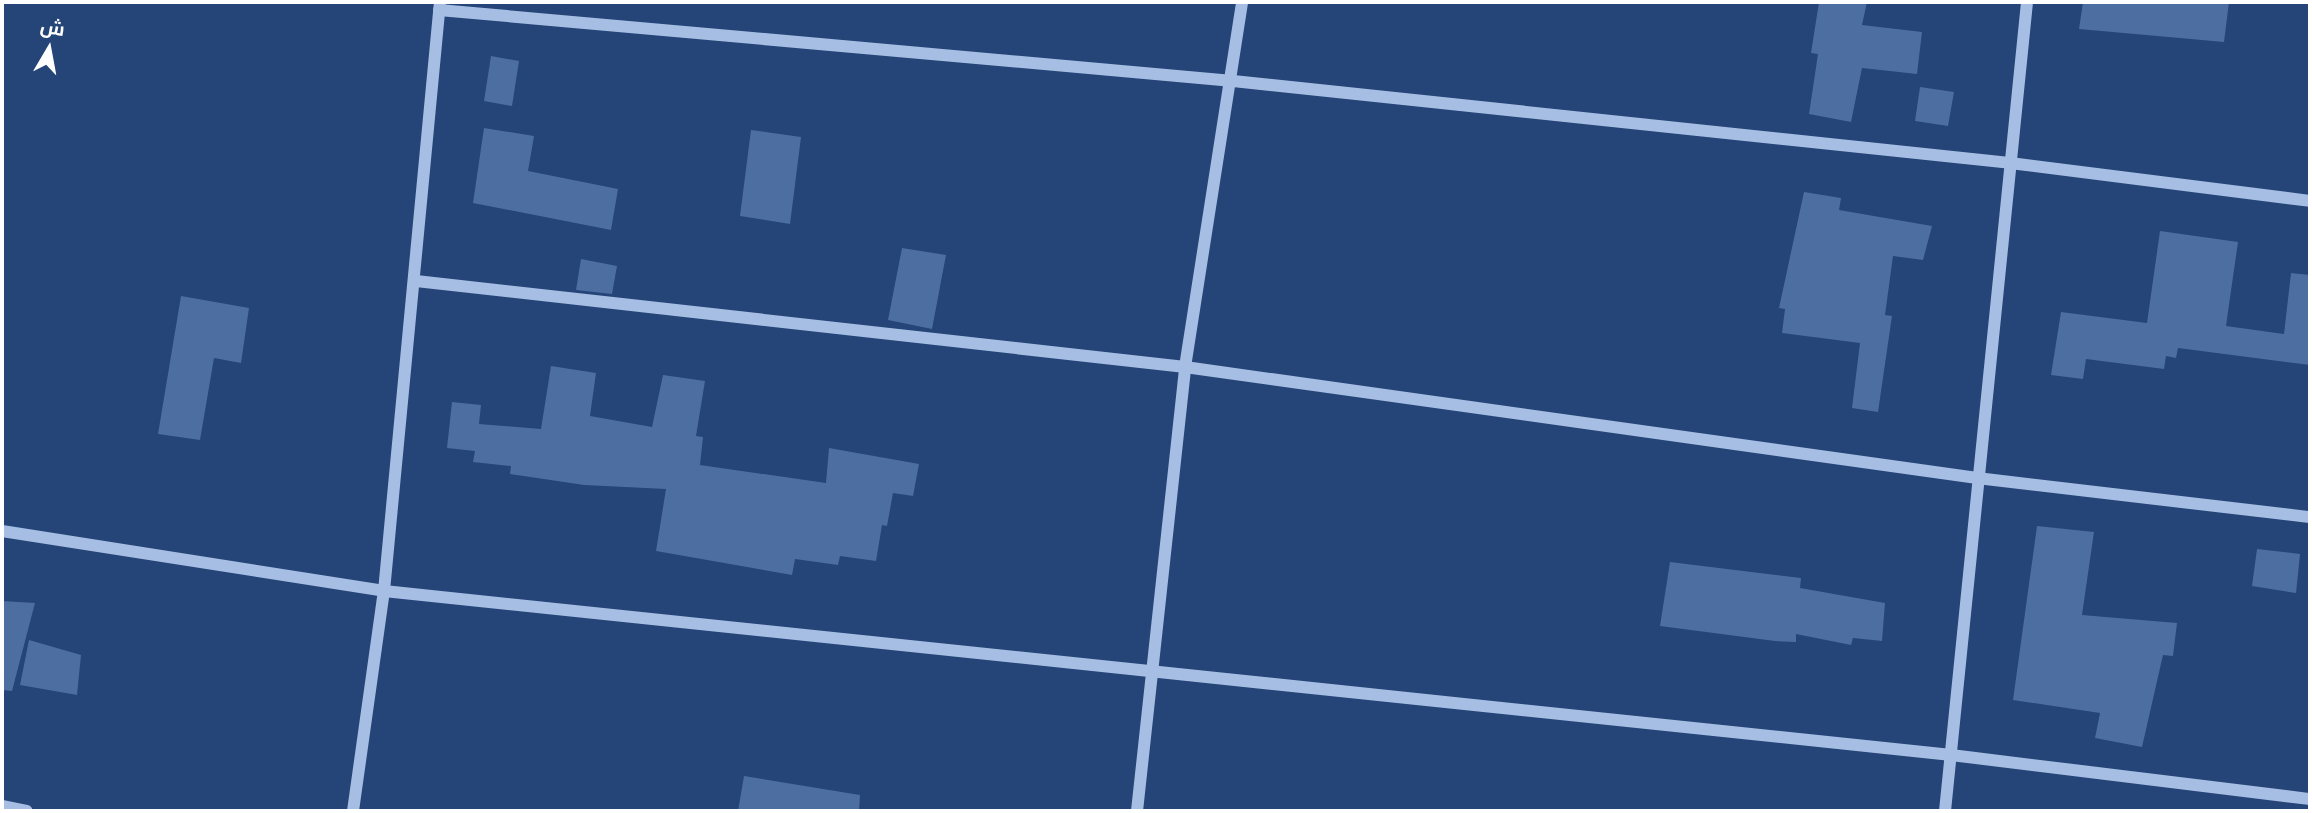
<!DOCTYPE html>
<html>
<head>
<meta charset="utf-8">
<style>
  body { margin:0 }
  #map { position:relative; width:2312px; height:813px; overflow:hidden; background:#254477; font-family:Montserrat,Cairo,sans-serif }
  div>[style] { position:absolute }
  .building>* { inset:0; background:#4d6ea1 }
  .minor>* { height:12px; margin:-6px; padding:0 6px; transform-origin:6px; border-radius:6px; background:#a6bee3 }
  span { translate:-50% -50%; white-space:nowrap; text-align:center; line-height:1.15; -webkit-text-stroke:6px #254477; paint-order:stroke }
  .frame { position:absolute; inset:0; border:4px solid #fff; pointer-events:none }
  .north { position:absolute; left:14px; top:14px; width:70px; height:70px; -webkit-text-stroke:5px #254477; paint-order:stroke; rotate:10deg; font-size:19px; font-weight:700; line-height:28px; text-align:center; color:#fff }
  .north::after { content:''; display:block; margin:auto; width:24px; height:32px; background:#fff; clip-path:polygon(50% 0,100% 100%,50% 72%,0 100%) }
</style>
</head>
<body>
<div id="map">
  <div class="building">
    <i style="clip-path:polygon(1819px 2px,1867px 2px,1862px 25px,1922px 32px,1917px 74px,1862px 68px,1851px 122px,1809px 114px,1818px 54px,1811px 53px)"></i>
    <i style="clip-path:polygon(2083px 2px,2229px 2px,2224px 42px,2079px 29px)"></i>
    <i style="clip-path:polygon(491px 56px,519px 61px,512px 106px,484px 101px)"></i>
    <i style="clip-path:polygon(1920px 87px,1954px 92px,1948px 126px,1915px 121px)"></i>
    <i style="clip-path:polygon(484px 128px,534px 136px,528px 171px,618px 189px,611px 230px,473px 203px)"></i>
    <i style="clip-path:polygon(751px 130px,801px 137px,790px 224px,740px 216px)"></i>
    <i style="clip-path:polygon(1804px 192px,1841px 198px,1839px 210px,1932px 226px,1923px 260px,1893px 256px,1885px 315px,1892px 316px,1878px 412px,1852px 408px,1860px 343px,1782px 333px,1785px 309px,1779px 308px)"></i>
    <i style="clip-path:polygon(2160px 231px,2238px 242px,2226px 326px,2284px 334px,2291px 273px,2310px 275px,2310px 365px,2178px 348px,2176px 358px,2166px 356px,2164px 369px,2086px 359px,2083px 379px,2051px 375px,2061px 312px,2147px 323px)"></i>
    <i style="clip-path:polygon(902px 248px,946px 255px,932px 329px,888px 320px)"></i>
    <i style="clip-path:polygon(581px 259px,617px 266px,612px 294px,576px 290px)"></i>
    <i style="clip-path:polygon(181px 296px,249px 308px,241px 363px,214px 358px,200px 440px,158px 434px)"></i>
    <i style="clip-path:polygon(551px 366px,596px 373px,590px 416px,652px 427px,663px 375px,705px 381px,696px 436px,703px 437px,700px 465px,826px 483px,829px 448px,919px 464px,913px 496px,893px 493px,887px 526px,882px 525px,876px 561px,840px 556px,838px 565px,795px 559px,792px 575px,656px 551px,666px 489px,584px 485px,510px 474px,511px 466px,473px 462px,475px 451px,447px 448px,452px 402px,481px 405px,479px 424px,541px 429px)"></i>
    <i style="clip-path:polygon(2037px 526px,2094px 532px,2082px 615px,2177px 623px,2173px 656px,2163px 655px,2142px 747px,2095px 738px,2100px 713px,2013px 700px)"></i>
    <i style="clip-path:polygon(2257px 549px,2300px 554px,2296px 593px,2252px 586px)"></i>
    <i style="clip-path:polygon(1670px 562px,1801px 578px,1800px 588px,1885px 603px,1882px 641px,1853px 638px,1851px 645px,1796px 634px,1796px 642px,1775px 641px,1660px 626px)"></i>
    <i style="clip-path:polygon(2px 601px,35px 603px,12px 691px,2px 690px)"></i>
    <i style="clip-path:polygon(29px 640px,81px 655px,77px 695px,20px 685px)"></i>
    <i style="clip-path:polygon(744px 776px,860px 795px,859px 811px,738px 811px)"></i>
  </div>
  <div class="minor">
    <i style="left:439px;top:10px;width:797px;rotate:5.11deg"></i>
    <i style="left:1233px;top:81px;width:781px;rotate:6.02deg"></i>
    <i style="left:2010px;top:163px;width:302px;rotate:7.2deg"></i>
    <i style="left:416px;top:281px;width:774px;rotate:6.38deg"></i>
    <i style="left:1185px;top:367px;width:800px;rotate:7.98deg"></i>
    <i style="left:1977px;top:478px;width:335px;rotate:6.7deg"></i>
    <i style="left:2px;top:531px;width:387px;rotate:8.9deg"></i>
    <i style="left:384px;top:591px;width:1576px;rotate:5.97deg"></i>
    <i style="left:1951px;top:755px;width:362px;rotate:7deg"></i>
    <i style="left:2px;top:806px;width:25px;rotate:11deg"></i>
    <i style="left:353px;top:811px;width:222px;rotate:-82deg"></i>
    <i style="left:384px;top:591px;width:592px;rotate:-84.57deg"></i>
    <i style="left:1137px;top:811px;width:447px;rotate:-83.8deg"></i>
    <i style="left:1185px;top:367px;width:369px;rotate:-81.1deg"></i>
    <i style="left:1945px;top:811px;width:813px;rotate:-84.21deg"></i>
  </div>
  <div class="frame"></div>
  <div class="north">ش</div>
</div>
</body>
</html>
